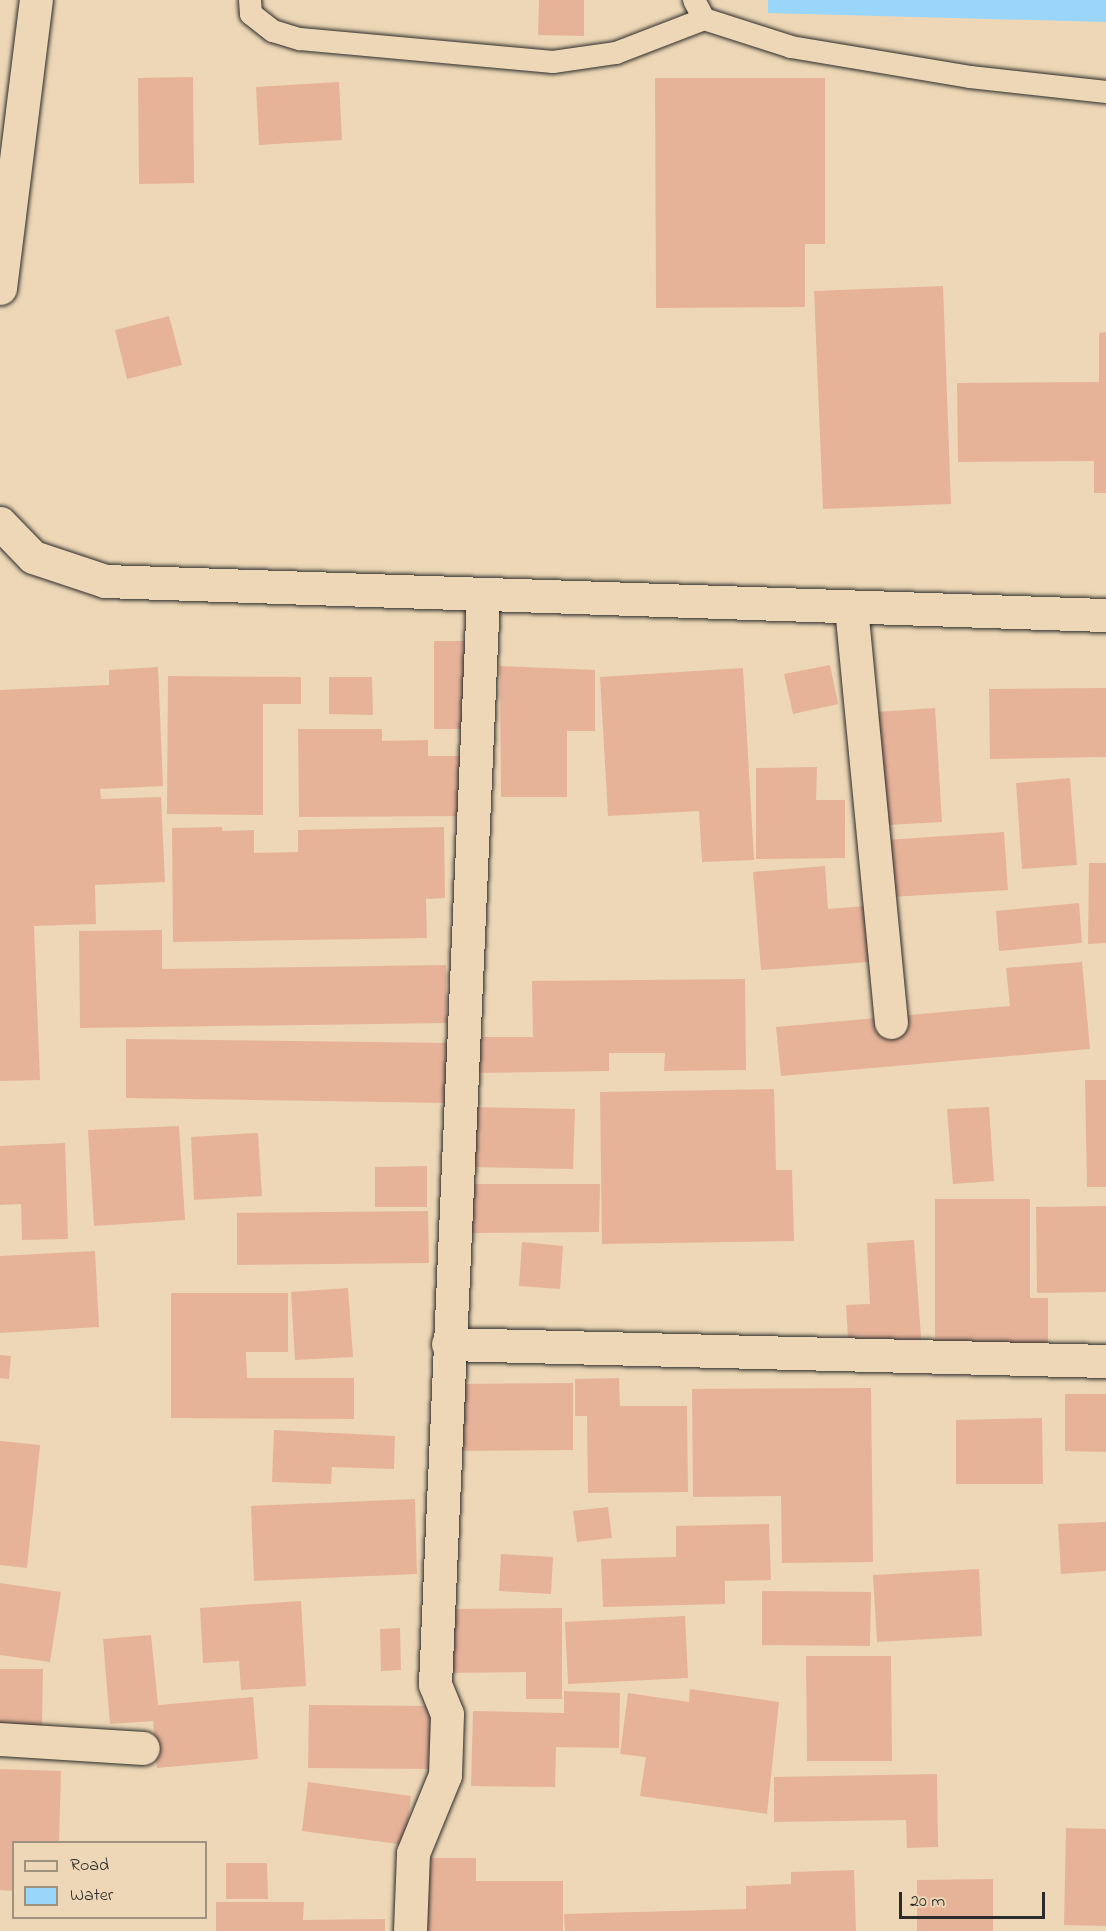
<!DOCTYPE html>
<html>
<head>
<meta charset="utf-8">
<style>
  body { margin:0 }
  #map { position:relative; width:1106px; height:1931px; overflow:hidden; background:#edd7b6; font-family:"Indie Flower",sans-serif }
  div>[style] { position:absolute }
  .water>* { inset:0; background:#99d6fa }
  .building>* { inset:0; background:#e6b399 }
  .roads { filter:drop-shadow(0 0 2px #2b2b2b) drop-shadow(0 0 2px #2b2b2b) }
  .service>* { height:22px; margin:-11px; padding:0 11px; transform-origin:11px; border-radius:11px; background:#edd7b6 }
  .minor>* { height:33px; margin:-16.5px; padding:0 16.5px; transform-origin:16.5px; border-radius:16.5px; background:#edd7b6 }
  .tertiary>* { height:33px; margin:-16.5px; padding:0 16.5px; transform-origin:16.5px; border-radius:16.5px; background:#edd7b6 }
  span { translate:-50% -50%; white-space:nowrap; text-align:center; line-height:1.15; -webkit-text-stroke:5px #edd7b6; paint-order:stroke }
  .legend { position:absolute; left:12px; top:1841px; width:195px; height:78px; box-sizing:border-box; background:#edd7b6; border:2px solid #9f927e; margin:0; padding:8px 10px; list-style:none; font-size:18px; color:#2b2b2b }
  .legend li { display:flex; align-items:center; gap:12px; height:30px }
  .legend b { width:30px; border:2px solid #9f927e }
  .scale { position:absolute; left:899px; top:1892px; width:146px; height:27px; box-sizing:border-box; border:3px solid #2b2b2b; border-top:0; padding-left:8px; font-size:18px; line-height:21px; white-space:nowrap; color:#2b2b2b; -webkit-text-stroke:4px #edd7b6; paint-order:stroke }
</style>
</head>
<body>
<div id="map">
  <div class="water">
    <i style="clip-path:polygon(768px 0,1106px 0,1106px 22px,768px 13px)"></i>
  </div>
  <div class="building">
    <i style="clip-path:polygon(539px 0,584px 0,584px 36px,538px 35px)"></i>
    <i style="clip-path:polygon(193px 77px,194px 183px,139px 184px,138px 78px)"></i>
    <i style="clip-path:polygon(655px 78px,825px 78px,825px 244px,805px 244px,805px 307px,656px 308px)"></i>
    <i style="clip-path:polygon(339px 82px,342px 140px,259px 145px,256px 87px)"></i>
    <i style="clip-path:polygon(943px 286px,951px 504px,823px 509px,814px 291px)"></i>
    <i style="clip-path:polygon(169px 316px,182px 365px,127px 379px,115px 330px)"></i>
    <i style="clip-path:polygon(1106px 332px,1106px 493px,1094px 493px,1094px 461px,958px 462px,957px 383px,1099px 382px,1099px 333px)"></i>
    <i style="clip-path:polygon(434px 641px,478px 641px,478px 729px,434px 729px)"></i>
    <i style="clip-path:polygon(830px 665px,838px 704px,793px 714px,784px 674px)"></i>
    <i style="clip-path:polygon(500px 666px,595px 670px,595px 731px,567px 731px,567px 797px,501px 797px)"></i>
    <i style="clip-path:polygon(158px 667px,163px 786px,100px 789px,101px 799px,161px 797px,165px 882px,95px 885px,96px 924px,34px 926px,40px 1080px,0 1081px,0 690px,109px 685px,109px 670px)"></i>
    <i style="clip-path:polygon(743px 668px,754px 860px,702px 862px,699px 811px,608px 816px,600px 677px)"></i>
    <i style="clip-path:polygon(168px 676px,301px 677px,301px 704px,263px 704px,263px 815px,167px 814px)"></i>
    <i style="clip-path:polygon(329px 677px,372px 677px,373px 715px,329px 714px)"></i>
    <i style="clip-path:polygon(1106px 688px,1106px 757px,990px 759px,989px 689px)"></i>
    <i style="clip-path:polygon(935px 708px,942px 822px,870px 826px,862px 713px)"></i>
    <i style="clip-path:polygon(298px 729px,382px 729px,382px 741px,428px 740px,428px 756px,466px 756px,467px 816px,299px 817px)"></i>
    <i style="clip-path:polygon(817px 767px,816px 800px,845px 800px,845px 858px,756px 859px,756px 768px)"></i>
    <i style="clip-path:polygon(1070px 778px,1077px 865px,1022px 869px,1016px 783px)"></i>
    <i style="clip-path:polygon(222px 827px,222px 831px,254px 830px,254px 853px,298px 852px,298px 830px,444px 827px,445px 898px,426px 899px,427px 938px,173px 942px,172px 828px)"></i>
    <i style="clip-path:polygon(1004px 832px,1008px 890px,875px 898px,871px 841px)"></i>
    <i style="clip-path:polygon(1089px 863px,1106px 863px,1106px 943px,1088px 944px)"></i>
    <i style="clip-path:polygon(825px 866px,828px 909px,891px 904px,896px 960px,761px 970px,753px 872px)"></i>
    <i style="clip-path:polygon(1079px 903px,1082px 943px,999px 951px,996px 911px)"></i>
    <i style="clip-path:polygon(162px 930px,162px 969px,446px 965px,447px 1023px,80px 1028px,79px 931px)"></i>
    <i style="clip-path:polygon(1082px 962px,1090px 1049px,781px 1076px,776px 1027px,1010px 1006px,1006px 968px)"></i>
    <i style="clip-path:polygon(745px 979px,746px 1070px,664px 1071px,665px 1053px,609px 1053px,609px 1071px,472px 1073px,472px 1037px,533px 1037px,532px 981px)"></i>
    <i style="clip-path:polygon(126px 1039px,451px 1043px,448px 1103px,126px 1098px)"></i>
    <i style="clip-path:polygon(1085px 1080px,1106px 1080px,1106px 1187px,1087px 1187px)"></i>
    <i style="clip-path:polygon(774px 1089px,776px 1170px,792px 1170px,794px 1241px,602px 1244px,600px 1092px)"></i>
    <i style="clip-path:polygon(469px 1107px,575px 1109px,573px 1169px,468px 1167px)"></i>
    <i style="clip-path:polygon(989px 1107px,994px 1181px,953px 1184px,947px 1109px)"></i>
    <i style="clip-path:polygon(179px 1126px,185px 1220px,94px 1226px,88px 1130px)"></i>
    <i style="clip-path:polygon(258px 1133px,262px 1196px,194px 1200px,191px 1137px)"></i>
    <i style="clip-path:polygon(65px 1143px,68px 1239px,22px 1240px,21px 1204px,0 1205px,0 1146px)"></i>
    <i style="clip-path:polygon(427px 1166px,427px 1207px,375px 1207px,375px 1167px)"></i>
    <i style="clip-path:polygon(464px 1184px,600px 1184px,599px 1232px,464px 1233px)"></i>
    <i style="clip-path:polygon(935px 1199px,1030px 1199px,1030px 1298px,1048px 1298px,1048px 1357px,935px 1356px)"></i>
    <i style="clip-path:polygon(1106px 1206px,1106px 1292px,1037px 1293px,1036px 1207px)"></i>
    <i style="clip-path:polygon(428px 1211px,429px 1263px,237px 1265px,237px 1213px)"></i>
    <i style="clip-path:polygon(914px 1240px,922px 1351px,849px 1355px,846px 1305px,870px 1304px,867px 1243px)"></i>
    <i style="clip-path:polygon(522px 1242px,563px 1246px,560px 1289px,519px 1286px)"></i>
    <i style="clip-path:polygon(95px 1251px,99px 1327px,0 1333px,0 1256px)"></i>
    <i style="clip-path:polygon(348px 1288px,353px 1357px,295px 1360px,291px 1292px)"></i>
    <i style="clip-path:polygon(171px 1293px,288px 1293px,288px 1352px,246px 1352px,247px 1378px,354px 1378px,354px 1419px,171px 1418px)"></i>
    <i style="clip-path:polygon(0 1355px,11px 1356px,9px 1379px,0 1378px)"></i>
    <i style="clip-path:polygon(619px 1378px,620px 1406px,687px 1406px,688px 1492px,588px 1493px,587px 1416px,575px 1416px,575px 1379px)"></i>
    <i style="clip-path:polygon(573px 1383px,573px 1450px,457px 1451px,457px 1384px)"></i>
    <i style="clip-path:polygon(871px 1388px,873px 1562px,782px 1563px,781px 1496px,693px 1497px,692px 1389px)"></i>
    <i style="clip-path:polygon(1065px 1394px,1106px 1394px,1106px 1452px,1065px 1451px)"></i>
    <i style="clip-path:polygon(1042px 1418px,1043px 1484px,956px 1484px,956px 1420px)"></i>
    <i style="clip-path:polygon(274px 1430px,395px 1436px,394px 1469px,332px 1467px,331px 1484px,272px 1482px)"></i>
    <i style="clip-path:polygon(0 1441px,40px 1445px,27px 1568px,0 1565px)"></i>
    <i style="clip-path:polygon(415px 1499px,417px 1574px,254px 1581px,251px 1506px)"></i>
    <i style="clip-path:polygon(608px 1507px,612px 1538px,577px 1542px,573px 1511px)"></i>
    <i style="clip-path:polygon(1106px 1522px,1106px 1571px,1061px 1574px,1058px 1524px)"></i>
    <i style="clip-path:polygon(769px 1524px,771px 1580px,725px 1581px,725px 1604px,603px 1607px,601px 1559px,676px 1557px,676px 1526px)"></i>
    <i style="clip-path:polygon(501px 1554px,553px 1557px,551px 1594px,499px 1591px)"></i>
    <i style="clip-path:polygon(979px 1569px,982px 1636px,877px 1642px,873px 1575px)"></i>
    <i style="clip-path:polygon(0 1583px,61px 1592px,50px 1662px,0 1655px)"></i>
    <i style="clip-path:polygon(762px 1591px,871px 1592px,870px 1646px,762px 1645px)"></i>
    <i style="clip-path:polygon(301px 1601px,306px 1686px,241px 1690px,239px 1661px,203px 1663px,200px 1608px)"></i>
    <i style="clip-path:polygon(562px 1608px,562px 1699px,526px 1699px,526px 1672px,444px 1673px,443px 1609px)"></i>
    <i style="clip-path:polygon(685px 1616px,688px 1678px,568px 1684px,565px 1622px)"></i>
    <i style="clip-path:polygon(400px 1628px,401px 1670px,381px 1671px,380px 1629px)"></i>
    <i style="clip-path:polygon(151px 1635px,158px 1705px,253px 1697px,258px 1759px,157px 1768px,153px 1721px,110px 1724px,103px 1639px)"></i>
    <i style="clip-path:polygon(806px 1656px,891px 1656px,892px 1761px,807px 1761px)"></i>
    <i style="clip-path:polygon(0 1669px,43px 1669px,42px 1725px,0 1725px)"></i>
    <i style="clip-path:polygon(690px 1689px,779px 1702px,767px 1814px,640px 1796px,646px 1757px,620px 1754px,628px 1693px,689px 1702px)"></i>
    <i style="clip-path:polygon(564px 1691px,620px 1693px,619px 1748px,556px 1747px,555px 1787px,471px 1786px,473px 1711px,564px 1713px)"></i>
    <i style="clip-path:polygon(309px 1705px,438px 1706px,437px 1769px,308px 1768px)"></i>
    <i style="clip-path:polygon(0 1769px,61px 1771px,59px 1842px,14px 1842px,14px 1891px,0 1890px)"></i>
    <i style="clip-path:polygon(937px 1774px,938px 1847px,907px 1848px,906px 1820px,774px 1822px,774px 1777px)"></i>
    <i style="clip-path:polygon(308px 1782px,411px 1796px,405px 1845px,302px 1831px)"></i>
    <i style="clip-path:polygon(1066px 1828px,1106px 1829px,1106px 1926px,1064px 1925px)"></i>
    <i style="clip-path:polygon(419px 1858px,476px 1858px,476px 1881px,563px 1881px,563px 1931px,419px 1931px)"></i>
    <i style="clip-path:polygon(226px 1863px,267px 1863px,268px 1899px,226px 1899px)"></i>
    <i style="clip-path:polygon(854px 1870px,856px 1931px,565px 1931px,564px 1914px,746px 1909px,746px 1886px,791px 1884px,791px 1872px)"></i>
    <i style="clip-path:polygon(993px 1879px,993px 1931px,917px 1931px,917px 1880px)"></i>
    <i style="clip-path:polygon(216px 1902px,304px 1902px,303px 1920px,385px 1919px,385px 1931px,216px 1931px)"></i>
  </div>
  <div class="roads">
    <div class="service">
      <i style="left:250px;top:0;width:14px;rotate:86deg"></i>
      <i style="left:251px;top:14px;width:28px;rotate:38deg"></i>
      <i style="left:273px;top:31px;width:28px;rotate:17deg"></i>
      <i style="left:300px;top:39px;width:254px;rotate:5.2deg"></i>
      <i style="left:553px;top:62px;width:64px;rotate:-8.1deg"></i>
      <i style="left:616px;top:53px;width:94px;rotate:-21.1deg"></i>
      <i style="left:694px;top:0;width:21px;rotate:62deg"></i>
      <i style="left:704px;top:19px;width:91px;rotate:17.8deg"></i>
      <i style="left:791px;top:47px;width:181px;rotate:9.5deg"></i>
      <i style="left:970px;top:77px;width:137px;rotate:6.3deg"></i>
    </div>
    <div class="minor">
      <i style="left:851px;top:607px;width:417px;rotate:84.5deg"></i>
      <i style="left:448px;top:1344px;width:658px;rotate:1.48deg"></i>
      <i style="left:0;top:1739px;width:143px;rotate:3.6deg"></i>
      <i style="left:410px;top:1931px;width:78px;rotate:-87.8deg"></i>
      <i style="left:413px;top:1853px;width:84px;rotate:-67.7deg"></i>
      <i style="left:445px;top:1775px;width:61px;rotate:-88.1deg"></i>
      <i style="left:447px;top:1714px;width:32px;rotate:-112deg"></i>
      <i style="left:435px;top:1684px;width:1089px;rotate:-87.47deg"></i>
    </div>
    <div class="tertiary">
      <i style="left:0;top:288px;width:290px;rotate:-82.9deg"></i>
      <i style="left:0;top:523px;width:47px;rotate:45.9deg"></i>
      <i style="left:33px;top:557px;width:76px;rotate:18.4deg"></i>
      <i style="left:105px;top:581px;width:1002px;rotate:1.95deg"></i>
    </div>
  </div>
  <ul class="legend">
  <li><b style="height:8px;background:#edd7b6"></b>Road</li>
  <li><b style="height:16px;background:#99d6fa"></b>Water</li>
  </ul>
  <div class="scale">20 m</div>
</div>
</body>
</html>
